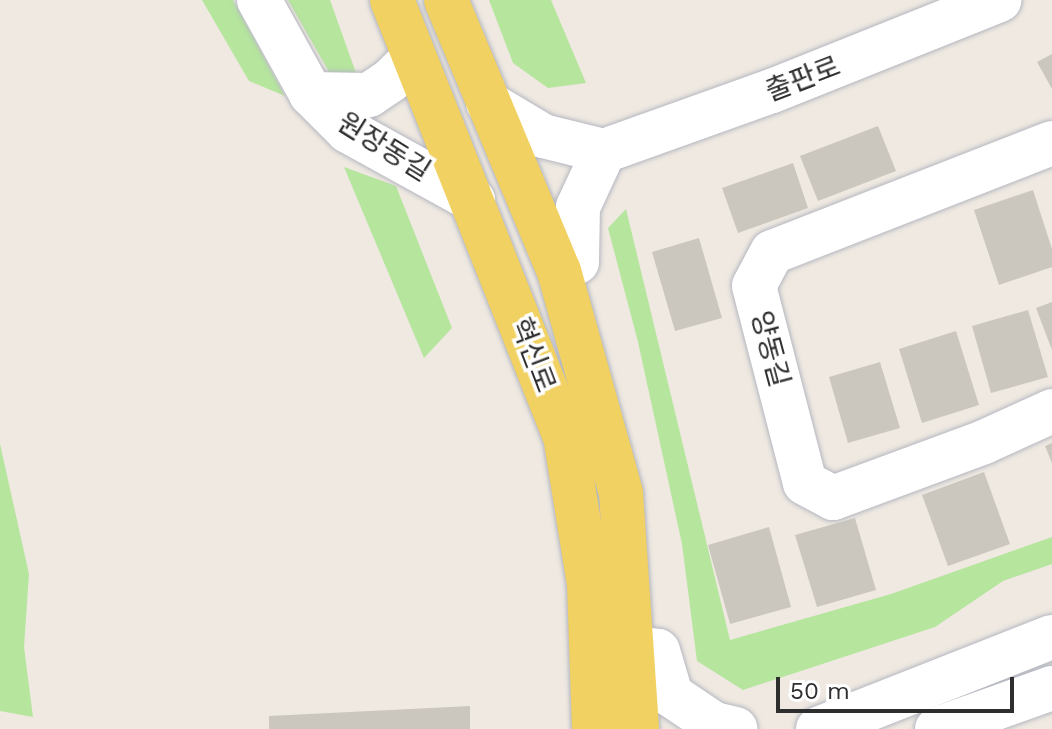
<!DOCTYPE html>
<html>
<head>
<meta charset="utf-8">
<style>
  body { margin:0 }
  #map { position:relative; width:1052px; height:729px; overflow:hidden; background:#efe9e1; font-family:"Work Sans","Noto Sans KR",sans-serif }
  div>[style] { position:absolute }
  .green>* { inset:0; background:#b6e59e }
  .building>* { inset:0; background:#cbc7bf }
  .roads { filter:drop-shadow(0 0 2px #b4b7c1) drop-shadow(0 0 2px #b4b7c1) }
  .minor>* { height:44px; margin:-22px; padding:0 22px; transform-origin:22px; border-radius:22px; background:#fff }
  .major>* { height:44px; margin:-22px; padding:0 22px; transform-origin:22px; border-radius:22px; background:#f2d163 }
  span { translate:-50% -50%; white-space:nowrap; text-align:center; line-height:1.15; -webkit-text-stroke:7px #fff; paint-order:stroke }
  .street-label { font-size:28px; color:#2e2e2e }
  .scale { position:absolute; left:776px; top:677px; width:238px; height:36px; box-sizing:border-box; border:4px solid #2e2e2e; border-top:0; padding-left:10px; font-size:24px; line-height:28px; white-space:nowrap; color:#2e2e2e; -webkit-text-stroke:6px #fff; paint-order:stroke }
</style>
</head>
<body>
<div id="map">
  <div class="green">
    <i style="clip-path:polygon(202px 0,233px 0,285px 96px,249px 81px)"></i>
    <i style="clip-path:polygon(288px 0,330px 0,356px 73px,332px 77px)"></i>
    <i style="clip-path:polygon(489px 0,551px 0,586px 83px,548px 88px,513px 63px)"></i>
    <i style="clip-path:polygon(344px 167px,396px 186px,452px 328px,424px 358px)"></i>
    <i style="clip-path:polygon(626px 209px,730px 640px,891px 594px,1052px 537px,1052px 564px,1003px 581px,935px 627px,743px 690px,697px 661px,682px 544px,638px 342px,608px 228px)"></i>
    <i style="clip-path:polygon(0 444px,29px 574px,24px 647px,33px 717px,0 711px)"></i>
  </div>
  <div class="building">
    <i style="clip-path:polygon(1052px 54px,1052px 89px,1037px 62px)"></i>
    <i style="clip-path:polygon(878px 126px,896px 171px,818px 201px,800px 156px)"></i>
    <i style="clip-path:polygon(793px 163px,808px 208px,738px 233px,722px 188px)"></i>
    <i style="clip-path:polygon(1033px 190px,1052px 249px,1052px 267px,999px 285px,974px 210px)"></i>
    <i style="clip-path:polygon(699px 238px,722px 318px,675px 331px,652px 252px)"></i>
    <i style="clip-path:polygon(1052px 302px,1052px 350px,1036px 308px)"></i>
    <i style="clip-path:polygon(1028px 310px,1048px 377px,991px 393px,972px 326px)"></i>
    <i style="clip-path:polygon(956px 331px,979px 405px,922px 423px,899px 349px)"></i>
    <i style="clip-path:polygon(880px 362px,900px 428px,848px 443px,829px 377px)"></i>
    <i style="clip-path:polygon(1052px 443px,1052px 463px,1045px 446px)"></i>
    <i style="clip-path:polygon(984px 472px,1010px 544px,948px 566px,922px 495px)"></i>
    <i style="clip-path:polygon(855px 518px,876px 590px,817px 607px,795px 535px)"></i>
    <i style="clip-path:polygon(769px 527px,791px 607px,730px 624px,708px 545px)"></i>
    <i style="clip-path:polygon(470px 706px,470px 729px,269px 729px,269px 716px)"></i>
  </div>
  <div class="roads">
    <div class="minor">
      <i style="left:259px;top:0;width:107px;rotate:61deg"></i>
      <i style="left:311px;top:94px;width:52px;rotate:45deg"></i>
      <i style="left:348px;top:131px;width:143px;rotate:28.9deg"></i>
      <i style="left:311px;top:94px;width:58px;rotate:1deg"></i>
      <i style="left:369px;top:95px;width:25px;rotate:-34deg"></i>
      <i style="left:390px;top:81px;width:34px;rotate:-45deg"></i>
      <i style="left:488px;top:103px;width:64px;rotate:31deg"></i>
      <i style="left:543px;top:136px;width:63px;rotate:13.8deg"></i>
      <i style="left:604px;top:151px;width:178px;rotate:-19.7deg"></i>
      <i style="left:772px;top:91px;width:245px;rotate:-21.8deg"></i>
      <i style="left:1052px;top:143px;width:300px;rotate:158.7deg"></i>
      <i style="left:772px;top:252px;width:38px;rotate:118deg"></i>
      <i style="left:754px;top:286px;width:203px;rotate:75.5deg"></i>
      <i style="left:805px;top:483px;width:32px;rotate:28deg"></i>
      <i style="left:833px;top:498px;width:161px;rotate:-20.3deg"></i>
      <i style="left:984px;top:442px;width:75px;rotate:-24.5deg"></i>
      <i style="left:559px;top:271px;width:20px;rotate:-27deg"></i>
      <i style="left:577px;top:262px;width:55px;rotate:-89deg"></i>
      <i style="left:578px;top:207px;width:62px;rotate:-65.1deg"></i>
      <i style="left:634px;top:648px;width:24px;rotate:7deg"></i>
      <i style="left:658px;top:651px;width:46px;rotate:73.5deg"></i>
      <i style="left:671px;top:695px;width:52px;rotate:34deg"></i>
      <i style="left:714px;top:724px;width:22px;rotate:13deg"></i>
      <i style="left:818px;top:729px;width:251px;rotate:-21.5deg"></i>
      <i style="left:937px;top:729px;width:122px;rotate:-19.6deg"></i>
    </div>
    <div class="major">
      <i style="left:392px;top:0;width:469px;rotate:68.4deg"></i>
      <i style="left:565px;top:436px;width:151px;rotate:80.8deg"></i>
      <i style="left:589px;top:585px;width:144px;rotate:88deg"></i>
      <i style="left:446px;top:0;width:294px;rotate:67.4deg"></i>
      <i style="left:559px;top:271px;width:230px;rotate:74.4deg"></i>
      <i style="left:621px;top:493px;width:237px;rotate:86.1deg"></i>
    </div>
  </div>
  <div class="street-label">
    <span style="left:803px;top:79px;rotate:-21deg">출판로</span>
    <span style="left:384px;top:147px;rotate:32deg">원장동길</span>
    <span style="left:770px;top:349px;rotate:75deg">양동길</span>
    <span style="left:533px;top:355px;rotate:69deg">혁신로</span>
  </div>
  <div class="scale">50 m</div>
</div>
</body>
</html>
